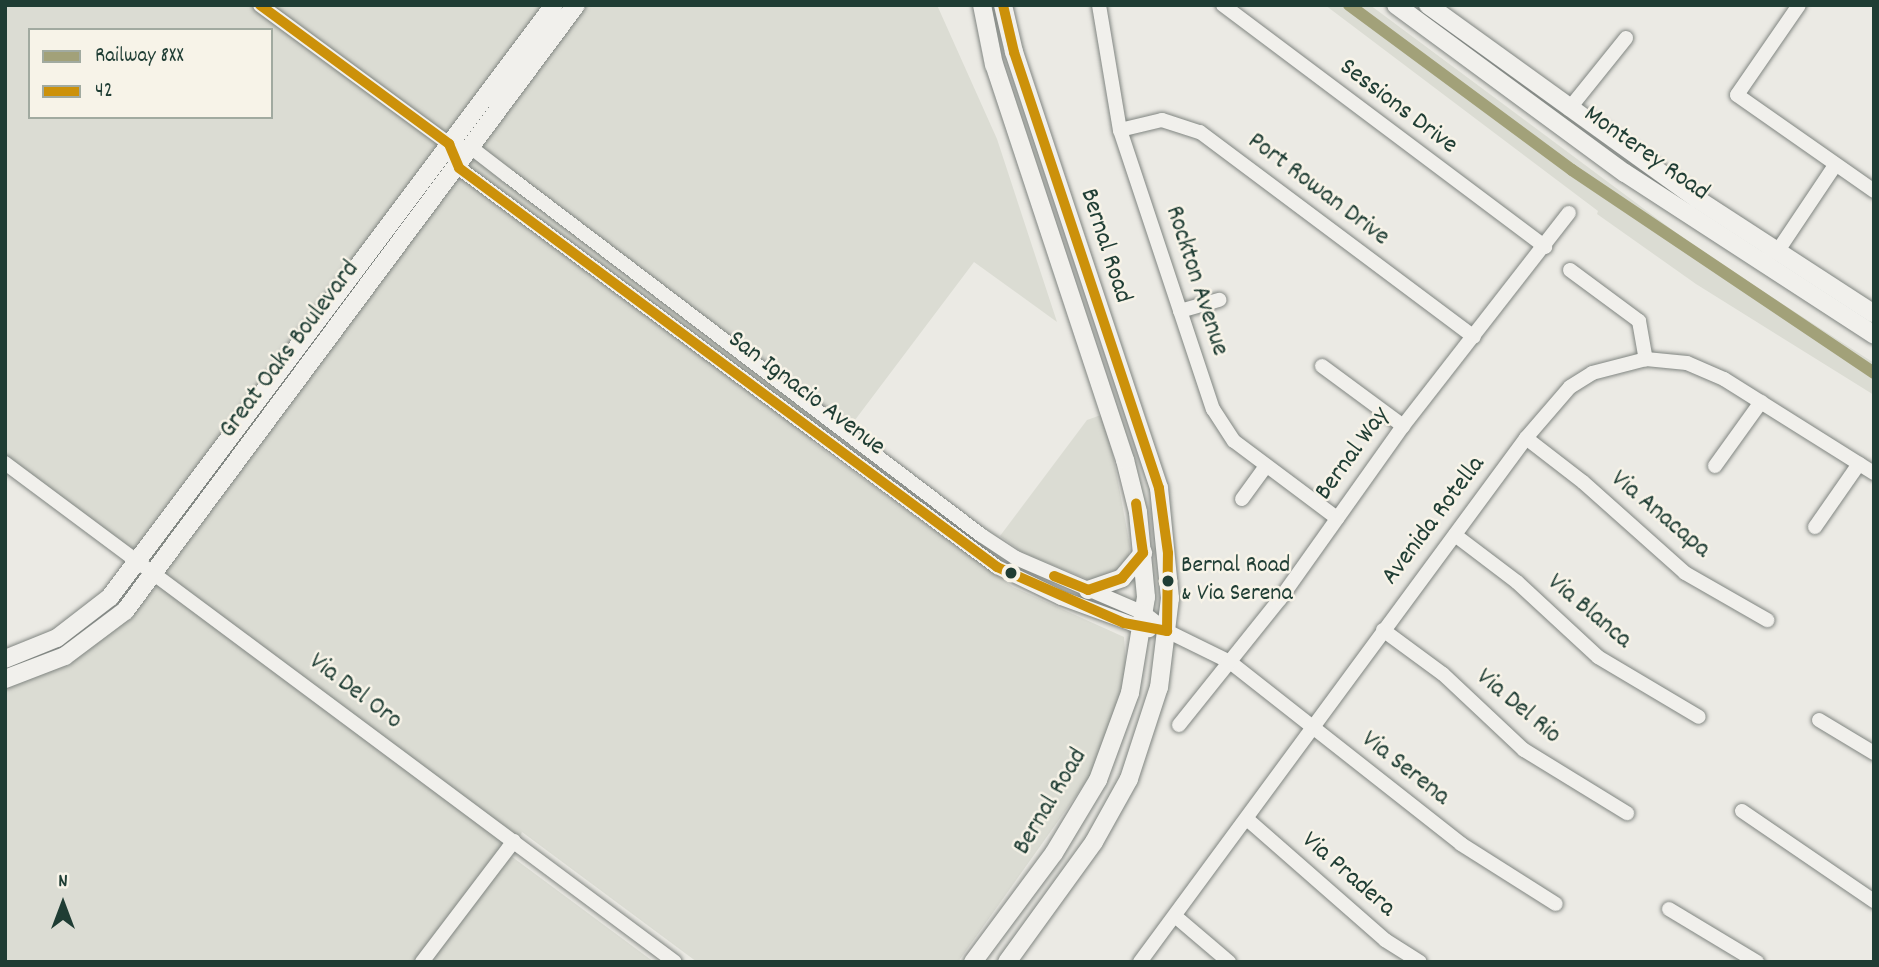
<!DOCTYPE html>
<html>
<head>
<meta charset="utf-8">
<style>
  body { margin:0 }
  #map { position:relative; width:1879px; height:967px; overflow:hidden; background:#ebeae4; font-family:Dekko,sans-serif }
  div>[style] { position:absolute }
  .built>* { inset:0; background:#dbdcd3 }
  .roads { filter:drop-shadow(0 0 2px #808581) drop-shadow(0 0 2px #808581) }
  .minor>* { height:14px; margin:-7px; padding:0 7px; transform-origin:7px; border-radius:7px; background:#f1f0ec }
  .major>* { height:18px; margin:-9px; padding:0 9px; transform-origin:9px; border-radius:9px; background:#f1f0ec }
  .bus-1>* { height:10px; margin:-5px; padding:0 5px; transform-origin:5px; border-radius:5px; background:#cc910a }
  .rail-1>* { height:12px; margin:-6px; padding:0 6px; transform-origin:6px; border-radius:6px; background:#a2a179 }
  .dots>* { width:19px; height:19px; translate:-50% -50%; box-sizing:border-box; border:4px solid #f7f3e8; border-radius:50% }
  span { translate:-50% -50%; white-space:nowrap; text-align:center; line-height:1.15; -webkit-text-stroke:5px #f7f3e8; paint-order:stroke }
  .bus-label { font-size:24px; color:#1f3d34 }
  .left { translate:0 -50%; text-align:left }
  .street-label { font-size:26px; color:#1f3d34 }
  .frame { position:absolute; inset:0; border:7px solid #1f3d34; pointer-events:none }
  .legend { position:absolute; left:28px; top:28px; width:245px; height:91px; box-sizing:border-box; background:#f7f3e8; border:2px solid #a1aaa0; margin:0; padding:9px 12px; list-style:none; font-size:21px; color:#1f3d34 }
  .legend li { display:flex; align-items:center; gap:14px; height:35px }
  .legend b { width:35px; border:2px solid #a1aaa0 }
  .north { position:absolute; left:28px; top:869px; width:70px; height:70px; -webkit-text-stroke:5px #f7f3e8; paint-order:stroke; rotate:0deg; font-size:19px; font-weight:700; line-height:28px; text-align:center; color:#1f3d34 }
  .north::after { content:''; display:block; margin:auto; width:24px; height:32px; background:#1f3d34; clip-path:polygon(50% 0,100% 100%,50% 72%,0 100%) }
</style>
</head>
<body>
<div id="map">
  <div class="built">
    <i style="clip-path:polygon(evenodd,5px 5px,937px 5px,997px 139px,1057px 322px,974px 262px,852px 424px,811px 441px,1013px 587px,1124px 637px,1127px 680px,1090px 776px,958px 962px,697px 962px,522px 832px,511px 856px,654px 962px,5px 962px,5px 686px,20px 683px,85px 652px,159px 585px,5px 458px,5px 5px,30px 30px,271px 30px,271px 117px,30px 117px,30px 30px)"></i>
    <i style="clip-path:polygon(1325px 5px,1370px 5px,1702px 252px,1874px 363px,1874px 395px,1696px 284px,1597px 214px,1598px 211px)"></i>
    <i style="clip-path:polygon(1101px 415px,1112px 450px,1130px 546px,1126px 572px,1094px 582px,1022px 552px,1000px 536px,1087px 420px)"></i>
  </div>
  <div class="roads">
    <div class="minor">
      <i style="left:260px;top:5px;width:235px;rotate:36.3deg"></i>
      <i style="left:449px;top:144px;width:25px;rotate:12deg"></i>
      <i style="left:473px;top:149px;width:44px;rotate:37.6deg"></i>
      <i style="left:508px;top:176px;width:594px;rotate:37.2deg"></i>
      <i style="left:981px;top:535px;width:42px;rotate:33.3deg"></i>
      <i style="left:1016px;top:558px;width:139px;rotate:23.3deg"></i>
      <i style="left:1144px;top:613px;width:29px;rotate:38deg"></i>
      <i style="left:1167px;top:631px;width:70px;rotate:26.2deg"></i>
      <i style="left:1230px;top:662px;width:294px;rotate:38.2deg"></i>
      <i style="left:1461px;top:844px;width:112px;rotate:32.3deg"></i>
      <i style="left:1099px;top:5px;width:127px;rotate:80.5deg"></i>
      <i style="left:1120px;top:130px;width:294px;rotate:71.6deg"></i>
      <i style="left:1213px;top:409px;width:38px;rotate:57deg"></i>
      <i style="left:1234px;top:441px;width:129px;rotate:36.8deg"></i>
      <i style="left:1223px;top:5px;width:403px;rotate:36.9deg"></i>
      <i style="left:1799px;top:5px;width:109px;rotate:124.6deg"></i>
      <i style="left:1737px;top:95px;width:167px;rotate:35deg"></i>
      <i style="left:1569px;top:109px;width:91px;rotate:-51.2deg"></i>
      <i style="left:1120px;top:130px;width:43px;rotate:-13.4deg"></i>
      <i style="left:1162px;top:120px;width:40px;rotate:18deg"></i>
      <i style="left:1200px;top:132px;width:342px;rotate:36.8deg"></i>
      <i style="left:454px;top:156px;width:13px;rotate:67deg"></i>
      <i style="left:459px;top:168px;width:670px;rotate:36.56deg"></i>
      <i style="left:997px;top:567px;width:71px;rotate:25.8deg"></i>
      <i style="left:1061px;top:598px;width:94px;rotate:20deg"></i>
      <i style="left:1770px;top:254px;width:7px;rotate:-16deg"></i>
      <i style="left:1777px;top:252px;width:102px;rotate:-56.2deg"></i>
      <i style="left:1570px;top:270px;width:86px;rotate:36.5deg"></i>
      <i style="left:1639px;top:321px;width:39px;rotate:80deg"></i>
      <i style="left:1180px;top:311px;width:41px;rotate:-15.8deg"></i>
      <i style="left:1322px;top:366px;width:101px;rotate:36.5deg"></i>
      <i style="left:1526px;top:438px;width:72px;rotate:37.7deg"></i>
      <i style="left:1583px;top:482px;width:137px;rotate:41.7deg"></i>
      <i style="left:1685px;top:573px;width:95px;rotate:29.8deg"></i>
      <i style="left:5px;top:463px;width:835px;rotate:36.68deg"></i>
      <i style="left:1715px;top:466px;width:79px;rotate:-54.3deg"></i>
      <i style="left:1242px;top:499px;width:41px;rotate:-54deg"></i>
      <i style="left:1815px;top:527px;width:77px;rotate:-55.1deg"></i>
      <i style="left:1455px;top:535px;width:78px;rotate:37.2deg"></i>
      <i style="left:1517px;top:582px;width:110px;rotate:42.8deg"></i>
      <i style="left:1598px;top:657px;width:117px;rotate:30.7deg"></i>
      <i style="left:1383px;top:630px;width:74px;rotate:36.3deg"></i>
      <i style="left:1443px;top:674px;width:111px;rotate:43.2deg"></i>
      <i style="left:1524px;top:750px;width:121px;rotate:31.5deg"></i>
      <i style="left:1819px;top:720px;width:64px;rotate:31deg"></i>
      <i style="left:1179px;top:725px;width:161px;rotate:-51.3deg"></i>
      <i style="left:1280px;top:599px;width:212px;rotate:-54.6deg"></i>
      <i style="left:1403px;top:426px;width:270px;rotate:-52.1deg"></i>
      <i style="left:1742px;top:811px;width:160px;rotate:34.3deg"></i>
      <i style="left:1247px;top:819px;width:184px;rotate:41.2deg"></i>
      <i style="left:1385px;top:940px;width:41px;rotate:32.2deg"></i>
      <i style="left:1669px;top:909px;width:103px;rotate:31.1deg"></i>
      <i style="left:1175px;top:916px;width:71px;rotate:40.4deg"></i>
      <i style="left:422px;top:962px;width:152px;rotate:-52.8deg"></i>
      <i style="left:1140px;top:962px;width:651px;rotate:-53.62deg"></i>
      <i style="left:1526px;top:438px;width:67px;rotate:-49.2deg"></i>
      <i style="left:1570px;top:387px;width:26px;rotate:-32deg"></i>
      <i style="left:1592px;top:373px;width:56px;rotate:-14.5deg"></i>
      <i style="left:1646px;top:359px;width:41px;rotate:5.6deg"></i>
      <i style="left:1687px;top:363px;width:40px;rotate:23.4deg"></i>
      <i style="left:1724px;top:379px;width:177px;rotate:32.1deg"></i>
    </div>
    <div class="major">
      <i style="left:1003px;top:5px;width:48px;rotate:76.8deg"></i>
      <i style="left:1014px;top:52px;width:459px;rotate:71.6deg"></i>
      <i style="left:1159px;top:488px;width:111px;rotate:84.3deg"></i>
      <i style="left:1170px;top:598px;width:90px;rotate:97deg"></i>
      <i style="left:1159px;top:687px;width:97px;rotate:108.1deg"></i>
      <i style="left:1129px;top:779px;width:72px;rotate:119.1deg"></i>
      <i style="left:1094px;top:842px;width:148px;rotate:125.9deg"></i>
      <i style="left:1396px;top:5px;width:284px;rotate:36.3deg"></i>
      <i style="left:1625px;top:173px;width:297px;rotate:33deg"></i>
      <i style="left:1428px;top:5px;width:332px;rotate:35.8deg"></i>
      <i style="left:1697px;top:199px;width:211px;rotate:33deg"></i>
      <i style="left:1088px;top:590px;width:36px;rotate:-19deg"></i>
      <i style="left:1122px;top:578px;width:33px;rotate:-50deg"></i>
      <i style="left:5px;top:659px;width:56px;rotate:-22deg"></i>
      <i style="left:57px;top:638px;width:67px;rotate:-37.7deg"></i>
      <i style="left:110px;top:597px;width:740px;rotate:-53.13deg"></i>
      <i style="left:5px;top:679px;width:64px;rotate:-21deg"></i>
      <i style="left:65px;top:656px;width:75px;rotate:-36.9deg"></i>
      <i style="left:125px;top:611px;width:755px;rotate:-53.34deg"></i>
      <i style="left:973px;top:962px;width:136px;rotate:-53.4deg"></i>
      <i style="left:1054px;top:853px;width:85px;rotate:-58.9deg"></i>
      <i style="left:1098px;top:780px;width:93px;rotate:-69.8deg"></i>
      <i style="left:1130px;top:693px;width:97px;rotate:-80.5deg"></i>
      <i style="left:1146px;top:597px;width:85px;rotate:-95.4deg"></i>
      <i style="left:1138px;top:512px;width:54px;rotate:-104deg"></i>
      <i style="left:1125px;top:460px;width:416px;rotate:-108.3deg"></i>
      <i style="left:994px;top:65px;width:61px;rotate:-101.3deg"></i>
    </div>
  </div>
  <div class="bus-1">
    <i style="left:260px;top:5px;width:235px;rotate:36.3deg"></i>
    <i style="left:449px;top:144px;width:26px;rotate:67deg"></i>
    <i style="left:459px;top:168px;width:670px;rotate:36.56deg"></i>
    <i style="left:997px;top:567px;width:139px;rotate:23.8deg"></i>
    <i style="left:1124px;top:623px;width:44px;rotate:10.5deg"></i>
    <i style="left:1167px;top:631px;width:78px;rotate:-89.3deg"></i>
    <i style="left:1168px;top:553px;width:66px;rotate:-97.9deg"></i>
    <i style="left:1159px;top:488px;width:459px;rotate:-108.4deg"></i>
    <i style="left:1014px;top:52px;width:48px;rotate:-103.2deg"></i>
    <i style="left:1054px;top:576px;width:37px;rotate:22deg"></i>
    <i style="left:1088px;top:590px;width:36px;rotate:-19deg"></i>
    <i style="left:1122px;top:578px;width:33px;rotate:-50deg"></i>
    <i style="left:1143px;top:553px;width:50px;rotate:-98deg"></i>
  </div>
  <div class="rail-1">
    <i style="left:1349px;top:5px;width:277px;rotate:36.5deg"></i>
    <i style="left:1572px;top:170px;width:364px;rotate:33.9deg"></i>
  </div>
  <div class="dots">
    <i style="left:1011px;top:573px;background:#1f3d34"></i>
    <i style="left:1168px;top:581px;background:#1f3d34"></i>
  </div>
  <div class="bus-label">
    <span class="left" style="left:1181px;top:581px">Bernal Road<br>&amp; Via Serena</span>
  </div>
  <div class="street-label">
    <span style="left:1398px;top:107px;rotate:37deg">Sessions Drive</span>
    <span style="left:1646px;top:154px;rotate:35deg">Monterey Road</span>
    <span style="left:1318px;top:190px;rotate:37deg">Port Rowan Drive</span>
    <span style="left:1105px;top:246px;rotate:72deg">Bernal Road</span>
    <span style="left:1196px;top:281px;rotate:72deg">Rockton Avenue</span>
    <span style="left:290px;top:350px;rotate:-53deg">Great Oaks Boulevard</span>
    <span style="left:806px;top:394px;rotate:37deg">San Ignacio Avenue</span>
    <span style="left:1353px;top:454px;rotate:-54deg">Bernal Way</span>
    <span style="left:1660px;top:515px;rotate:40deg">Via Anacapa</span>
    <span style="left:1434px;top:521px;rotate:-53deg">Avenida Rotella</span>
    <span style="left:1589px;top:612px;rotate:40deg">Via Blanca</span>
    <span style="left:355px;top:692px;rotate:37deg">Via Del Oro</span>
    <span style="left:1518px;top:707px;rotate:40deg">Via Del Rio</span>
    <span style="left:1405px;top:769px;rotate:38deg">Via Serena</span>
    <span style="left:1051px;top:802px;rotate:-59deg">Bernal Road</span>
    <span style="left:1348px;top:875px;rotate:41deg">Via Pradera</span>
  </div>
  <div class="frame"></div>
  <ul class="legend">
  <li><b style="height:9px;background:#a2a179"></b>Railway 8XX</li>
  <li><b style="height:9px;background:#cc910a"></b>42</li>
  </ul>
  <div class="north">N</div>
</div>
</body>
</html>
